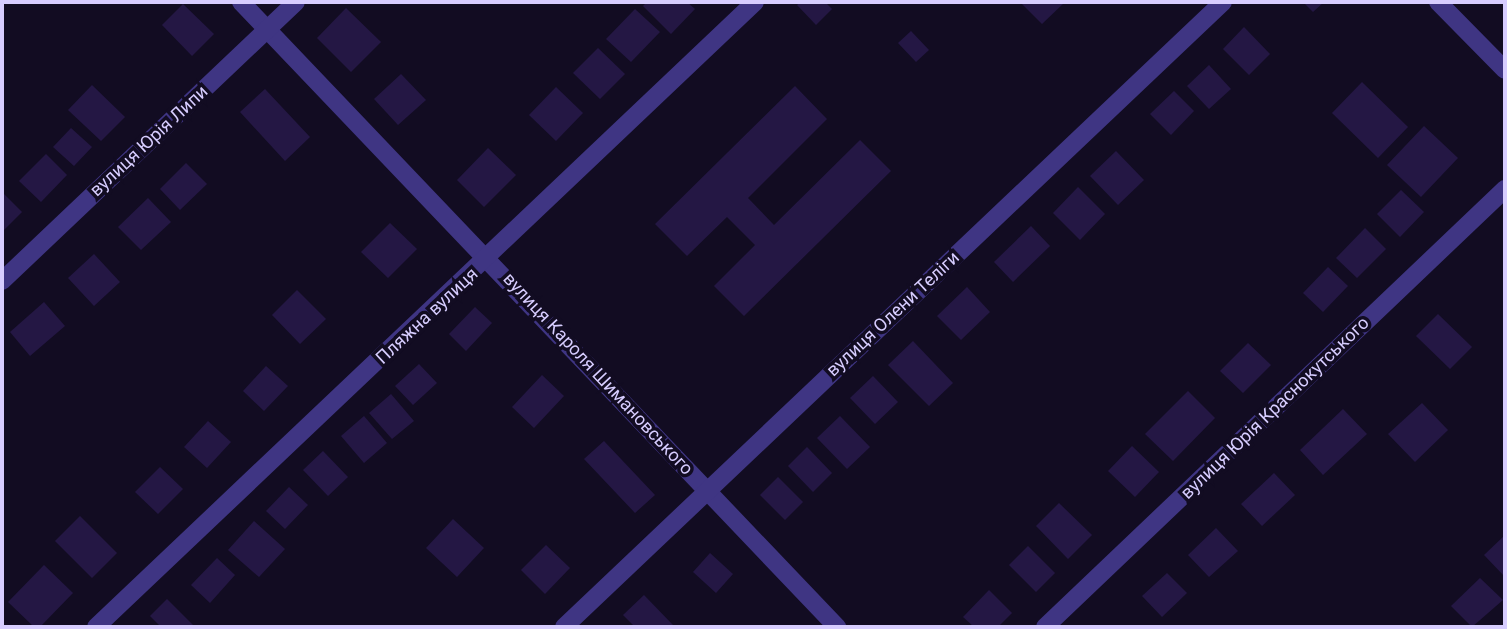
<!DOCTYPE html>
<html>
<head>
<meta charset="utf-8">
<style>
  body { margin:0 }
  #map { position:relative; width:1507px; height:629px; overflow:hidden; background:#120c22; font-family:Roboto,sans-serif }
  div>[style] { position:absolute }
  .building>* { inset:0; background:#241744 }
  .minor>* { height:18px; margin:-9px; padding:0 9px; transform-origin:9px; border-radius:9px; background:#3f3583 }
  .tertiary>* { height:18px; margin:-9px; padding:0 9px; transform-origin:9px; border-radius:9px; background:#3f3583 }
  span { translate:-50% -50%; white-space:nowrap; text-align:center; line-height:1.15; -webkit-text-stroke:7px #120c22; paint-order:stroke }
  .street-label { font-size:18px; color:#d7cdff }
  .frame { position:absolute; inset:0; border:4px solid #d7cdff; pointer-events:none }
</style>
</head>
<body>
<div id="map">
  <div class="building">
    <i style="clip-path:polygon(647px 2px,687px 2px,695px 9px,671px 34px,643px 6px)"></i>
    <i style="clip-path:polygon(801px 2px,825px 2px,832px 9px,816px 25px,797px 5px)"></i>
    <i style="clip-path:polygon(1020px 2px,1065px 2px,1042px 24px)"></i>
    <i style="clip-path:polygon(1303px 2px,1324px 2px,1313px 12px)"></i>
    <i style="clip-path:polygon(183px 4px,214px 34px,192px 56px,162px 25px)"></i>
    <i style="clip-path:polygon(346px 8px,381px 42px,351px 72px,317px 38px)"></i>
    <i style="clip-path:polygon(635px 9px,660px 32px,631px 62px,606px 39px)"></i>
    <i style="clip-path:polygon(1244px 27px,1270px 54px,1249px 75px,1223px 49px)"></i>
    <i style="clip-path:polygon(911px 31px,929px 50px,916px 62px,898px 43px)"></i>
    <i style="clip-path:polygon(598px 48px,625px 74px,600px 99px,573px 73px)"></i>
    <i style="clip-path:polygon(1209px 65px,1231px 89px,1209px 109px,1187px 86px)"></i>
    <i style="clip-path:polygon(401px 74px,426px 100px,398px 125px,374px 99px)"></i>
    <i style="clip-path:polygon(1362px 82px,1408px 127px,1378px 158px,1332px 113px)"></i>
    <i style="clip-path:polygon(92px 85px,125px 117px,101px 141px,68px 110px)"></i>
    <i style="clip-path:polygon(795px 86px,827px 119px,748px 198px,774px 225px,860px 140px,891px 171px,744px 316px,714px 286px,755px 245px,727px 217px,687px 256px,655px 224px)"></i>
    <i style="clip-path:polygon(556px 87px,583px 113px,556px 141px,529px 115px)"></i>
    <i style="clip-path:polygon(265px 89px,310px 137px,285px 161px,240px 112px)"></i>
    <i style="clip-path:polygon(1174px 91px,1194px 111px,1171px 135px,1150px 114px)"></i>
    <i style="clip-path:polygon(1424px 126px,1458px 158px,1421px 197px,1387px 165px)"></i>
    <i style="clip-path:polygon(71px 128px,92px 147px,74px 166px,53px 147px)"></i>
    <i style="clip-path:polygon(488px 148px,516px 175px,484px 207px,457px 180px)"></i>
    <i style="clip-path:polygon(1116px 151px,1144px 180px,1118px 205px,1090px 176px)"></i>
    <i style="clip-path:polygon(46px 154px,67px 175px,41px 202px,19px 181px)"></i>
    <i style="clip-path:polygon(186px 163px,207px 184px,180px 210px,160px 189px)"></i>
    <i style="clip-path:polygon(1078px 187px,1105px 214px,1080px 240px,1053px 213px)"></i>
    <i style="clip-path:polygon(1401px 190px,1424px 212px,1400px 237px,1377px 214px)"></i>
    <i style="clip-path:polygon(2px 192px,22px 212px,2px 232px)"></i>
    <i style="clip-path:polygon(148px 198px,171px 222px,141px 250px,118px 227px)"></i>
    <i style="clip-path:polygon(390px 223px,417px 249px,388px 278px,361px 252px)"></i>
    <i style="clip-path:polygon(1031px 226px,1050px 246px,1013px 282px,994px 262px)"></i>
    <i style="clip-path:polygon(1365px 228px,1386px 249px,1357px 278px,1336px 258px)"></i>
    <i style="clip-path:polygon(94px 254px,120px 282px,94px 306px,68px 278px)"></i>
    <i style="clip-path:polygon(1328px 267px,1348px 286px,1323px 312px,1303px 293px)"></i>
    <i style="clip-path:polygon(967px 287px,990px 312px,961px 340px,937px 316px)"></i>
    <i style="clip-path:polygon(297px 290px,326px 319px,300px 344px,272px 315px)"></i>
    <i style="clip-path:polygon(44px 302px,65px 326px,30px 356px,10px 332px)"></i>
    <i style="clip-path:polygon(475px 307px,492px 323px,466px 351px,449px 334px)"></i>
    <i style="clip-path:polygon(1438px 314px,1472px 347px,1450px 369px,1416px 336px)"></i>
    <i style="clip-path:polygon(913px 341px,953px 383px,929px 406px,888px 365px)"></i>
    <i style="clip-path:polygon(1248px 343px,1271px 365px,1243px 393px,1220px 371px)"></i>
    <i style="clip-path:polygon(419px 364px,437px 383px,413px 405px,395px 386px)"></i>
    <i style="clip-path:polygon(266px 366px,288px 386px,264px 411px,243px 391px)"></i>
    <i style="clip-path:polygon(542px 375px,564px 396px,534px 428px,512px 407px)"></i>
    <i style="clip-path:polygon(873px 376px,898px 402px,875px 424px,850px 398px)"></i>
    <i style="clip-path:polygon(1188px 391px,1215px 418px,1173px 461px,1145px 434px)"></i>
    <i style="clip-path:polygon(391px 394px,414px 421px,392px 439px,369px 413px)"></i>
    <i style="clip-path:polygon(1422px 403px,1448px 430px,1415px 462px,1388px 434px)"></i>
    <i style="clip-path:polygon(1343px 409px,1367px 434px,1323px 475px,1300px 450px)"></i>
    <i style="clip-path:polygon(364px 416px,387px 443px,364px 463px,341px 436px)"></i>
    <i style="clip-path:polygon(840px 416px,870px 447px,847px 469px,817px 438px)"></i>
    <i style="clip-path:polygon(208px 421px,231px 442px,207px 468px,184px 447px)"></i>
    <i style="clip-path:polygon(604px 441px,655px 495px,635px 513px,584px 459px)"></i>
    <i style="clip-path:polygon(1132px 446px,1159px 472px,1135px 497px,1108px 471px)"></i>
    <i style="clip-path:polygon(807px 447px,832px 473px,813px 492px,788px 466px)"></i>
    <i style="clip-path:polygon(323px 451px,348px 477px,328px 496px,303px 470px)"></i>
    <i style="clip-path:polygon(160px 467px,183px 489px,158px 514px,135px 492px)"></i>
    <i style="clip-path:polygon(1274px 473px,1295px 495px,1262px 526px,1241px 504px)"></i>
    <i style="clip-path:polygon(778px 477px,803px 502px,785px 520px,760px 495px)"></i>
    <i style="clip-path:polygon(289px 487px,308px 505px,285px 529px,266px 511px)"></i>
    <i style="clip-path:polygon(1059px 503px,1092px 535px,1068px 559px,1036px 526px)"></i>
    <i style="clip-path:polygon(80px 516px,117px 553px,92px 578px,55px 541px)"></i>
    <i style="clip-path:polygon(453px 519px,484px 548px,457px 577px,426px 548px)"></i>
    <i style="clip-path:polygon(254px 521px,285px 549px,259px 577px,228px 550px)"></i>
    <i style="clip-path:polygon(1216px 528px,1238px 551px,1209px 577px,1188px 555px)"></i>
    <i style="clip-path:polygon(1505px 535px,1505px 577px,1484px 555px)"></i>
    <i style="clip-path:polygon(546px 545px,570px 568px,545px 594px,521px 570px)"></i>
    <i style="clip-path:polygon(1028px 546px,1055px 573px,1036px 592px,1009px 565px)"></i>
    <i style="clip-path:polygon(710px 553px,733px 574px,716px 593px,693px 572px)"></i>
    <i style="clip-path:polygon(217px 558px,235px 575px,210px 603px,191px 585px)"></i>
    <i style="clip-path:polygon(44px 565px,73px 593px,40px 627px,34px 627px,8px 602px)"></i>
    <i style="clip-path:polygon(1167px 573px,1187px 593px,1162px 617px,1142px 596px)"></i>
    <i style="clip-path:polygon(1480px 578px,1503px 600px,1472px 627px,1451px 606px)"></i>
    <i style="clip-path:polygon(989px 590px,1012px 613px,998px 627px,974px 627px,963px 617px)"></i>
    <i style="clip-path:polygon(644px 595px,673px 625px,671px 627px,635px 627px,623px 615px)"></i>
    <i style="clip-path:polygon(167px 599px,195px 627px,161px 627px,150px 616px)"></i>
  </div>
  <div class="minor">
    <i style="left:241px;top:2px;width:864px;rotate:46.36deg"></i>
    <i style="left:1438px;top:2px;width:95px;rotate:45.4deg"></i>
    <i style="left:2px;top:281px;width:405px;rotate:-43.5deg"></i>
    <i style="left:96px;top:627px;width:908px;rotate:-43.48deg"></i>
    <i style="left:564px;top:627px;width:908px;rotate:-43.48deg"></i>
  </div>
  <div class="tertiary">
    <i style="left:1045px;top:627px;width:635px;rotate:-43.6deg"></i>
  </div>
  <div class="street-label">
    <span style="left:149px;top:141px;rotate:-43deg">вулиця Юрія Липи</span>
    <span style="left:893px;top:314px;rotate:-43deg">вулиця Олени Теліги</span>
    <span style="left:427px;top:316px;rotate:-43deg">Пляжна вулиця</span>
    <span style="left:598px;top:374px;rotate:47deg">вулиця Кароля Шимановського</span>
    <span style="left:1275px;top:408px;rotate:-44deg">вулиця Юрія Краснокутського</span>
  </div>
  <div class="frame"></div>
</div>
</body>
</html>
